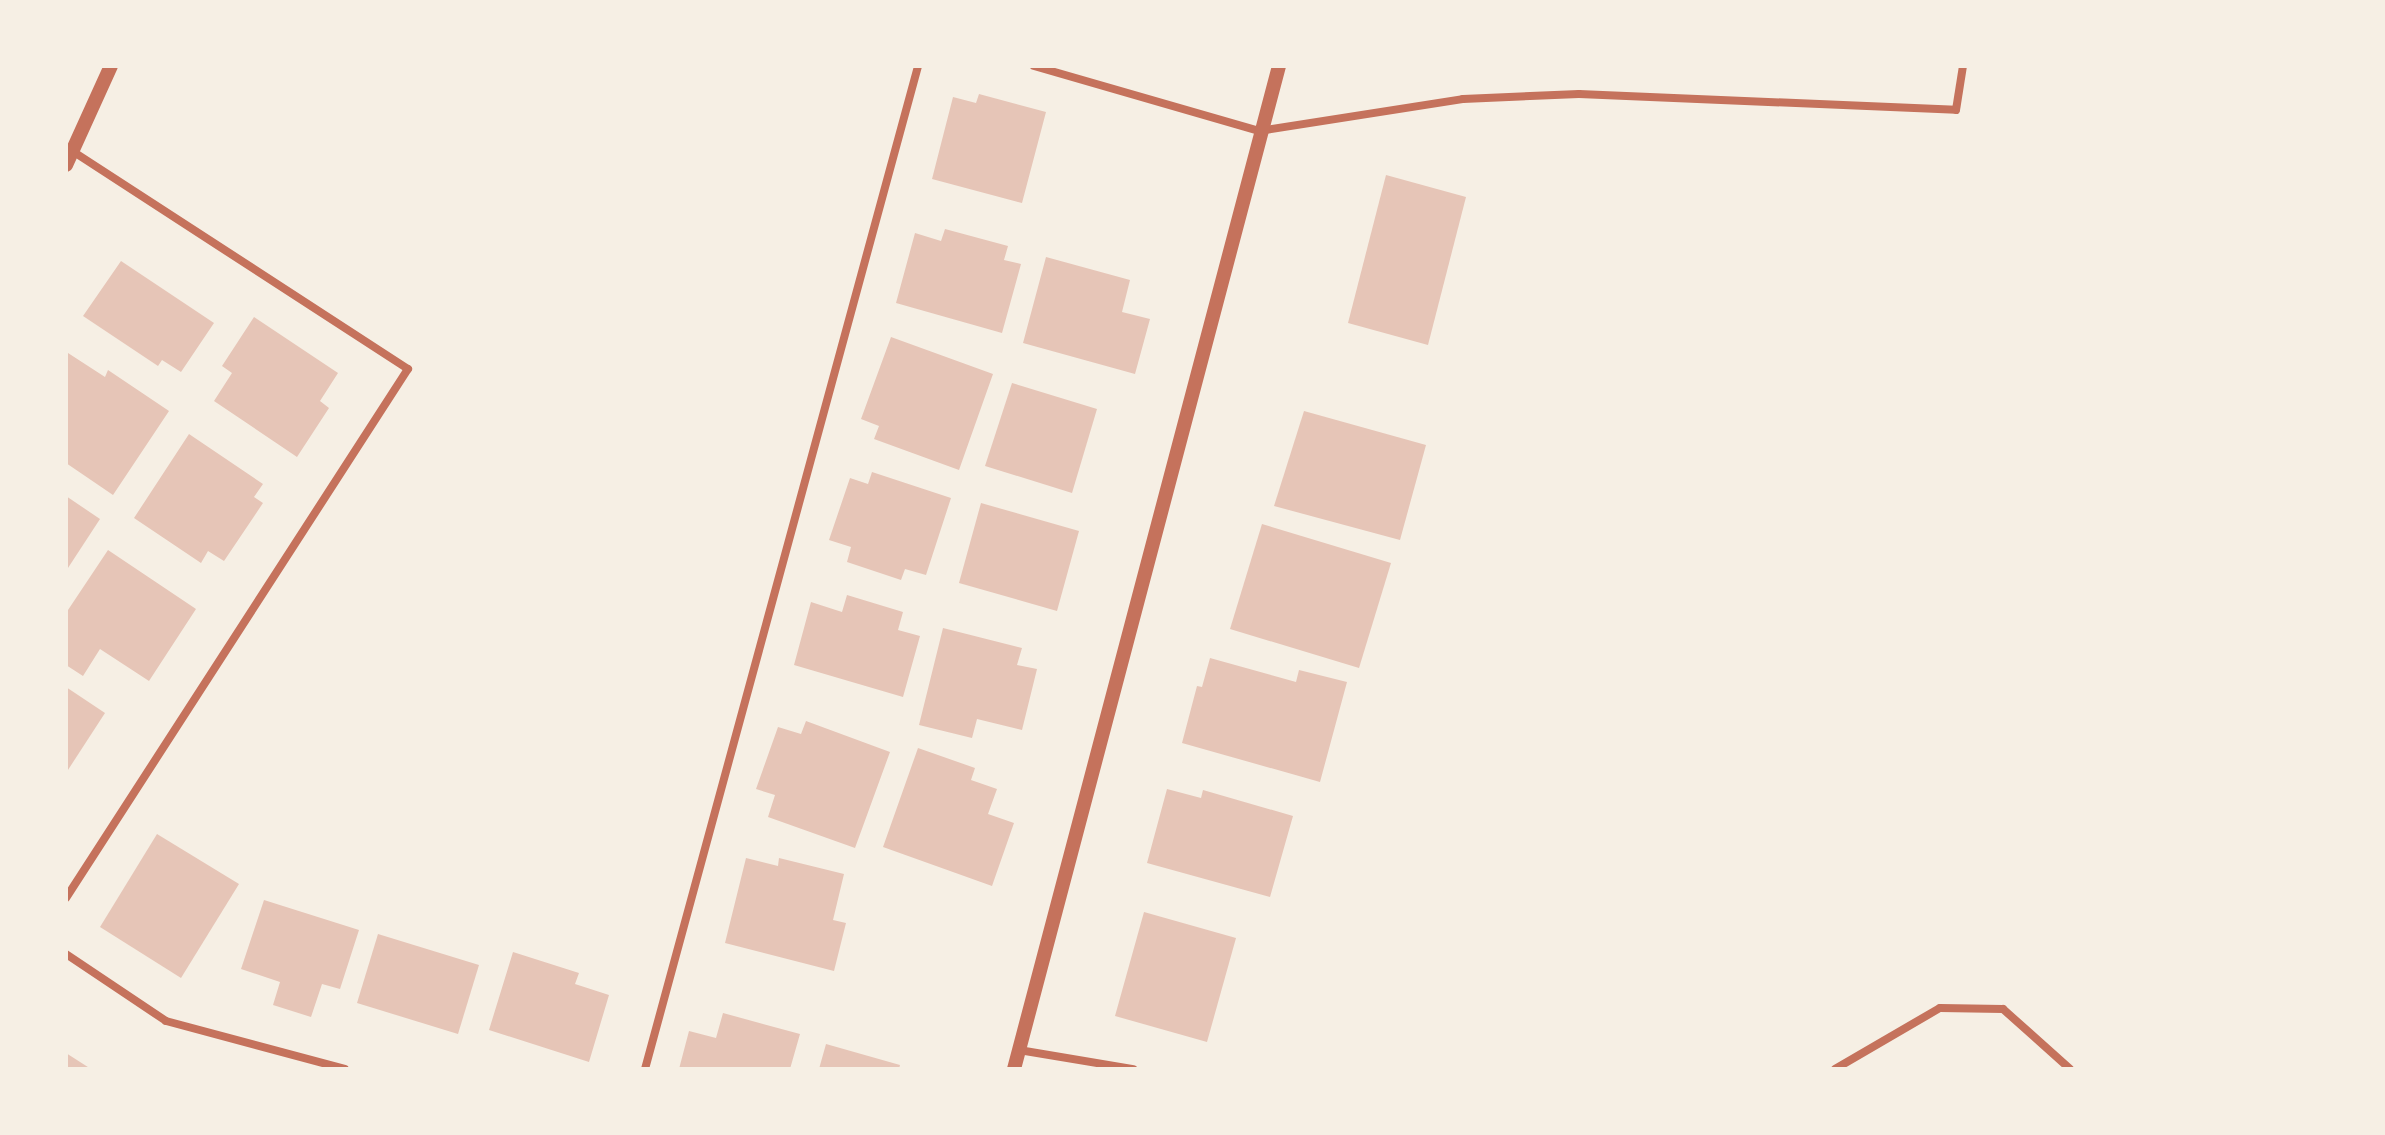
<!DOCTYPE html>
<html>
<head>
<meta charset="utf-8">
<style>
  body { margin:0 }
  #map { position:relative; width:2385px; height:1135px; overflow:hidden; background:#f6efe4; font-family:"PT Sans",sans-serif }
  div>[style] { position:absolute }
  .building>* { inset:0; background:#e6c5b7 }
  .minor>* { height:8px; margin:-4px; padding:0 4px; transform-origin:4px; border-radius:4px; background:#c5725c }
  .tertiary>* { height:14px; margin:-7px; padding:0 7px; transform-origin:7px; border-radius:7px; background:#c5725c }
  span { translate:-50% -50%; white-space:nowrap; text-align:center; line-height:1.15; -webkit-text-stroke:7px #f6efe4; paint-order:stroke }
  .frame { position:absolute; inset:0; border:68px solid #f6efe4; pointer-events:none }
</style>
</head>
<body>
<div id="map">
  <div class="building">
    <i style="clip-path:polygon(979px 94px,1046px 112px,1022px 203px,932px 179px,953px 97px,976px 103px)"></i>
    <i style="clip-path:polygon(1386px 175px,1466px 197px,1428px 345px,1348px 323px)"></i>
    <i style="clip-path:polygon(945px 229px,1008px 246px,1004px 260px,1021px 264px,1002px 333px,896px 303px,915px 233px,941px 241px)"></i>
    <i style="clip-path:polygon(1046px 257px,1130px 280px,1122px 312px,1150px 319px,1135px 374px,1023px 343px)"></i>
    <i style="clip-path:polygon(121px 261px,214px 323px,181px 372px,162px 360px,158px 366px,83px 316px)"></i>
    <i style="clip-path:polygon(254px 317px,338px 373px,320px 401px,329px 408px,297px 457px,214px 401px,232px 373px,222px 366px)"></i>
    <i style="clip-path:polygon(891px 337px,993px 374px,959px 470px,874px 439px,879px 426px,861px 419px)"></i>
    <i style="clip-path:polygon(68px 353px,105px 377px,108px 370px,169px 411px,113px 495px,66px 463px)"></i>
    <i style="clip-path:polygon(1012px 383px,1097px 409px,1072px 493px,985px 466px)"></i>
    <i style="clip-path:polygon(1304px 411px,1426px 445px,1400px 540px,1274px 506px)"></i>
    <i style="clip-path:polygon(189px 434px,263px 484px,254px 497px,263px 503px,224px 561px,208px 551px,201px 563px,134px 518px)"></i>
    <i style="clip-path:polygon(872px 472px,951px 498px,926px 575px,905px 569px,901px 580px,847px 562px,851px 547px,829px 540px,850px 478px,868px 484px)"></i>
    <i style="clip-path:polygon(66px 496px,100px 519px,66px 571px)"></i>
    <i style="clip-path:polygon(981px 503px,1079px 531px,1057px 611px,959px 583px)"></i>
    <i style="clip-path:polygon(1262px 524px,1391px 563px,1359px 668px,1230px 629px)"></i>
    <i style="clip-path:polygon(108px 550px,196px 609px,149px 681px,100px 649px,83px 676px,66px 665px,66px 613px)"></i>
    <i style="clip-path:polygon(847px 595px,903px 612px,898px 630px,920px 636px,903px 697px,794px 665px,811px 602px,842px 612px)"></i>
    <i style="clip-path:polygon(943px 628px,1022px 648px,1017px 665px,1037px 669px,1022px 730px,977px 719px,972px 738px,919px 725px)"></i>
    <i style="clip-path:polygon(1210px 658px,1296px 682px,1299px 670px,1347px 682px,1320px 782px,1182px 743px,1197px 686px,1202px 687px)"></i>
    <i style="clip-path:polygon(66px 687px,105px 713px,66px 773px)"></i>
    <i style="clip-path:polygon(806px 721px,890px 752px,855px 848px,768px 817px,775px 795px,756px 789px,778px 727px,801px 734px)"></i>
    <i style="clip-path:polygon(918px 748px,975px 768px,971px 780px,997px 789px,988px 814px,1014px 823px,992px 886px,883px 847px)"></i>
    <i style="clip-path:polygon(1167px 789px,1201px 798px,1203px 790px,1293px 816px,1270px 897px,1147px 863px)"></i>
    <i style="clip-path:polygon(157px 834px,239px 884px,181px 978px,100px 927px)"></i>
    <i style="clip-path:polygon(746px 858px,778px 866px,779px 858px,844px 874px,833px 920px,846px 923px,834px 971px,725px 943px)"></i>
    <i style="clip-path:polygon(264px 900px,359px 930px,340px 989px,322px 984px,311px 1017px,273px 1005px,280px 982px,241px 969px)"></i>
    <i style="clip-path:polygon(1144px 912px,1236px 938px,1207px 1042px,1115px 1016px)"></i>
    <i style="clip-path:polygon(378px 934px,479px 965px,458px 1034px,357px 1003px)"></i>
    <i style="clip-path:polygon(513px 952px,579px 973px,575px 984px,609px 995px,589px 1062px,489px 1030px)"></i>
    <i style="clip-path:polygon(723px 1013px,800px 1034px,790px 1069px,679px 1069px,689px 1031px,716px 1038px)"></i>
    <i style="clip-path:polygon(826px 1044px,900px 1065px,899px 1069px,819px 1069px)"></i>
    <i style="clip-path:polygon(66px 1053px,91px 1069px,66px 1069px)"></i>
  </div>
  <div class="minor">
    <i style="left:1034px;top:66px;width:234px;rotate:16.1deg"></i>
    <i style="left:1259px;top:131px;width:206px;rotate:-8.9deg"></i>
    <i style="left:1463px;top:99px;width:116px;rotate:-2.5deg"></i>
    <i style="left:1579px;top:94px;width:377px;rotate:2.4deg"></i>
    <i style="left:1956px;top:110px;width:45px;rotate:-81deg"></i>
    <i style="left:66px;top:898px;width:630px;rotate:-57.12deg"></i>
    <i style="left:408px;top:369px;width:398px;rotate:-147deg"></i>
    <i style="left:66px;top:954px;width:120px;rotate:33.8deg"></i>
    <i style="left:166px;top:1021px;width:185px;rotate:15deg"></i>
    <i style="left:1019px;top:1050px;width:116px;rotate:9.5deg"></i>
    <i style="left:645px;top:1069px;width:1039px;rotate:-74.77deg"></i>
    <i style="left:1835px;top:1069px;width:121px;rotate:-30.2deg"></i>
    <i style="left:1940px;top:1008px;width:63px;rotate:0.9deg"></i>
    <i style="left:2003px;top:1009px;width:90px;rotate:41.8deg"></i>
  </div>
  <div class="tertiary">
    <i style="left:66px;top:165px;width:109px;rotate:-65.6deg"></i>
    <i style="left:1014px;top:1069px;width:1037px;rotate:-75.2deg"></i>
  </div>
  <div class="frame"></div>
</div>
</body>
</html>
